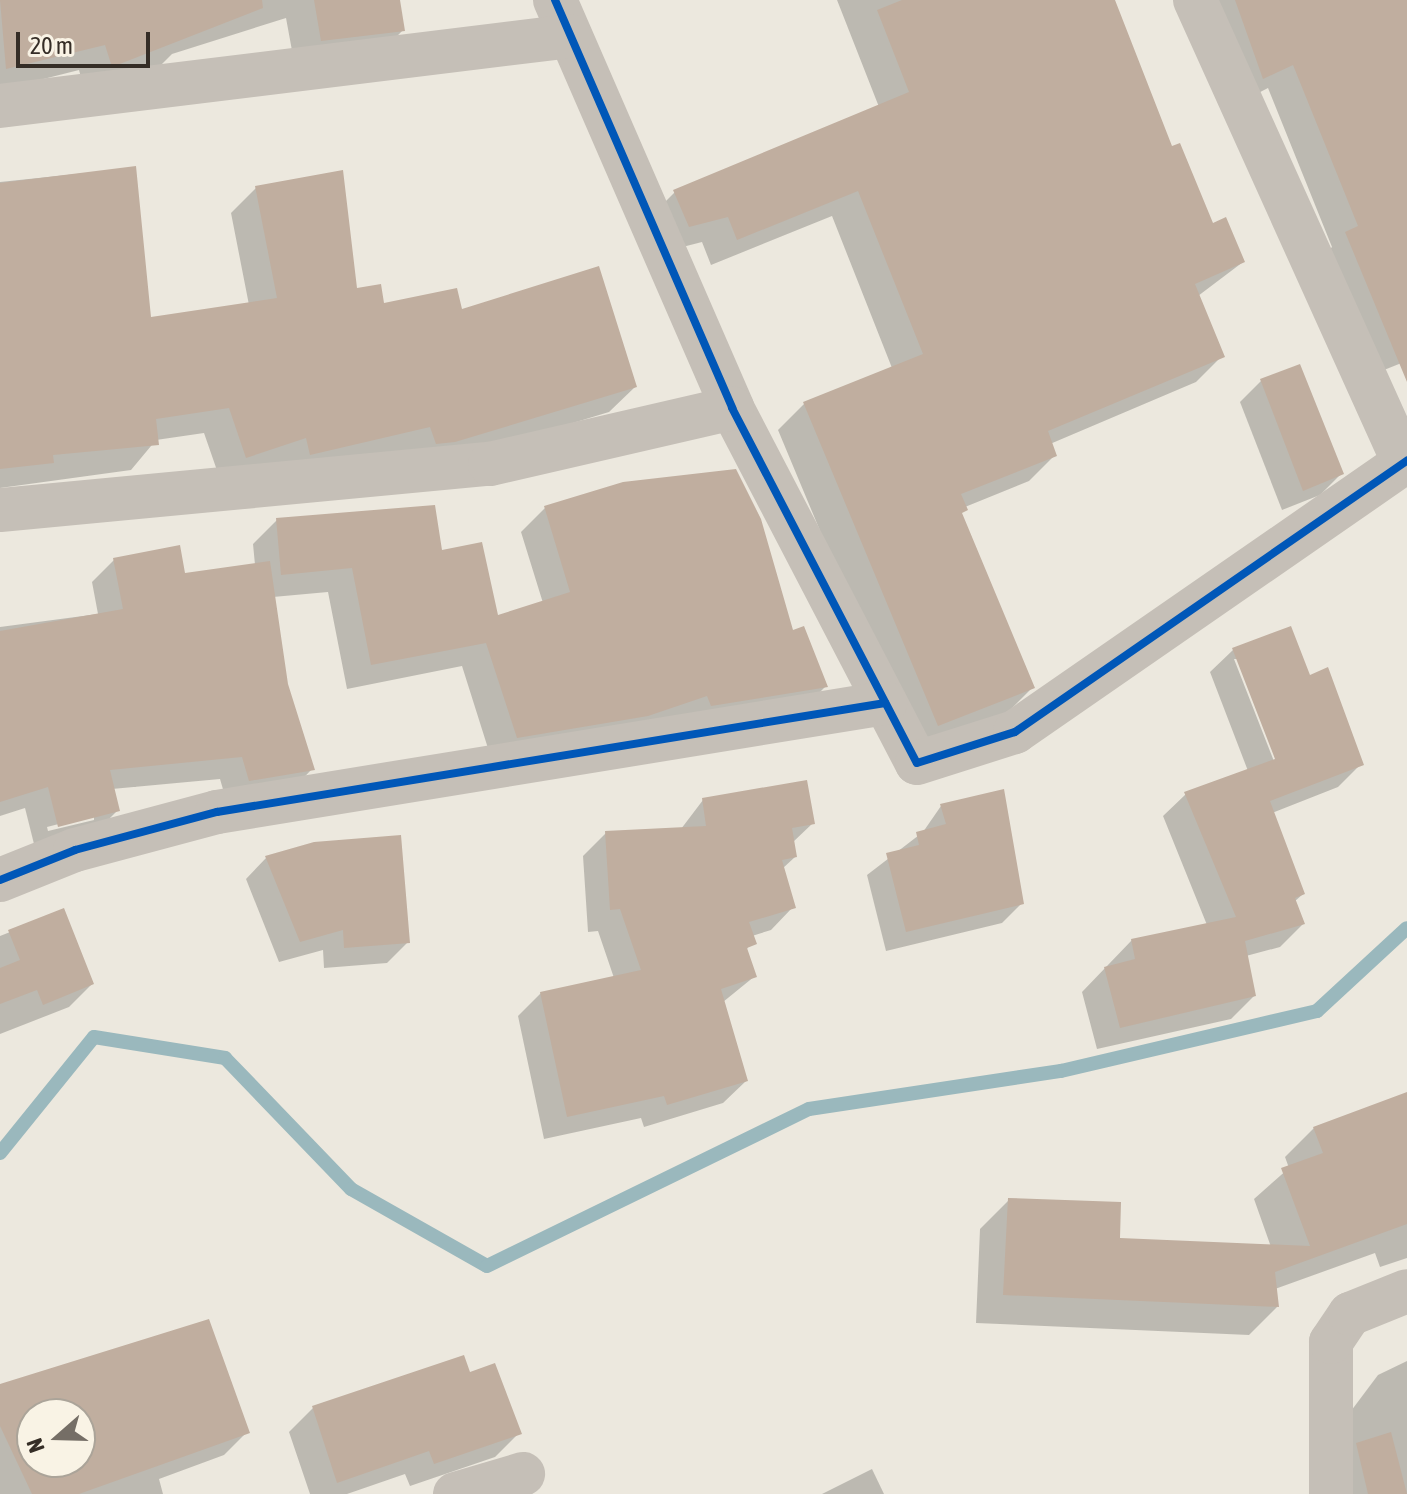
<!DOCTYPE html>
<html>
<head>
<meta charset="utf-8">
<style>
  body { margin:0 }
  #map { position:relative; width:1407px; height:1494px; overflow:hidden; background:#ece8de; font-family:"Asap Condensed",sans-serif }
  div>[style] { position:absolute }
  .shadow>* { inset:0; background:#0003 }
  .stream>* { height:14px; margin:-7px; padding:0 7px; transform-origin:7px; border-radius:7px; background:#9ab8bd }
  .building>* { inset:0; background:#c0ae9f }
  .minor>* { height:44px; margin:-22px; padding:0 22px; transform-origin:22px; border-radius:22px; background:#c5bfb7 }
  .cycleway>* { height:8px; margin:-4px; padding:0 4px; transform-origin:4px; border-radius:4px; background:#0057b8 }
  span { translate:-50% -50%; white-space:nowrap; text-align:center; line-height:1.15; -webkit-text-stroke:7px #f9f3e5; paint-order:stroke }
  .north { position:absolute; left:16px; top:1398px; width:80px; height:80px; box-sizing:border-box; background:#f9f3e5; border:2px solid #aba499; border-radius:50%; rotate:250deg; font-size:22px; font-weight:700; line-height:32px; text-align:center; color:#352d26 }
  .north::after { content:''; display:block; margin:auto; width:28px; height:36px; background:#756e66; clip-path:polygon(50% 0,100% 100%,50% 72%,0 100%) }
  .scale { position:absolute; left:16px; top:32px; width:134px; height:36px; box-sizing:border-box; border:4px solid #352d26; border-top:0; padding-left:10px; font-size:24px; line-height:28px; white-space:nowrap; color:#352d26; -webkit-text-stroke:6px #f9f3e5; paint-order:stroke }
</style>
</head>
<body>
<div id="map">
  <div class="shadow">
    <i style="clip-path:polygon(0 0,398px 0,403px 30px,377px 57px,295px 67px,286px 18px,172px 54px,156px 70px,85px 92px,79px 70px,0 90px)"></i>
    <i style="clip-path:polygon(837px 0,1108px 0,1171px 148px,1212px 226px,1243px 262px,1198px 296px,1222px 356px,1196px 382px,1050px 444px,1055px 455px,1029px 481px,965px 507px,960px 515px,1033px 687px,1007px 713px,912px 751px,778px 430px,804px 404px,892px 368px,832px 216px,711px 265px,702px 242px,663px 252px,649px 218px,675px 192px,879px 107px)"></i>
    <i style="clip-path:polygon(1200px 0,1407px 0,1404px 362px,1369px 376px,1321px 258px,1332px 247px,1268px 88px,1239px 103px)"></i>
    <i style="clip-path:polygon(134px 168px,149px 320px,249px 305px,231px 213px,256px 188px,355px 290px,382px 306px,460px 312px,635px 387px,609px 412px,428px 467px,221px 482px,204px 433px,156px 440px,131px 470px,0 488px,0 182px)"></i>
    <i style="clip-path:polygon(1299px 366px,1341px 474px,1320px 495px,1282px 510px,1240px 402px,1261px 381px)"></i>
    <i style="clip-path:polygon(evenodd,545px 508px,792px 633px,825px 687px,801px 711px,492px 761px,462px 666px,347px 689px,328px 592px,273px 597px,286px 684px,312px 769px,290px 792px,227px 803px,220px 779px,112px 789px,118px 810px,95px 833px,35px 848px,25px 808px,0 816px,0 627px,98px 614px,92px 582px,114px 560px,183px 575px,255px 565px,253px 544px,277px 520px,441px 553px,496px 617px,543px 603px,521px 532px,545px 508px,94px 815px,94px 820px,48px 831px,47px 827px,94px 815px)"></i>
    <i style="clip-path:polygon(evenodd,1233px 650px,1309px 678px,1361px 764px,1338px 787px,1272px 813px,1303px 894px,1294px 902px,1303px 924px,1280px 947px,1246px 956px,1254px 996px,1231px 1019px,1097px 1049px,1082px 992px,1132px 940px,1207px 925px,1163px 816px,1186px 794px,1248px 771px,1210px 672px,1233px 650px,1234px 659px,1239px 659px,1281px 767px,1277px 769px,1234px 659px)"></i>
    <i style="clip-path:polygon(703px 800px,813px 823px,792px 843px,795px 857px,782px 869px,793px 907px,771px 930px,752px 936px,746px 952px,755px 976px,723px 1002px,746px 1081px,723px 1103px,644px 1127px,641px 1118px,544px 1139px,518px 1016px,541px 993px,614px 978px,598px 931px,588px 932px,583px 856px,606px 833px,681px 829px)"></i>
    <i style="clip-path:polygon(941px 806px,1022px 903px,1002px 923px,886px 951px,867px 875px,923px 832px)"></i>
    <i style="clip-path:polygon(266px 858px,408px 942px,387px 963px,324px 968px,323px 950px,279px 962px,246px 879px)"></i>
    <i style="clip-path:polygon(63px 911px,92px 984px,69px 1007px,0 1034px,0 936px)"></i>
    <i style="clip-path:polygon(1407px 1094px,1407px 1258px,1380px 1267px,1375px 1253px,1275px 1289px,1277px 1307px,1249px 1335px,976px 1323px,980px 1229px,1009px 1200px,1118px 1240px,1271px 1247px,1254px 1199px,1289px 1168px,1285px 1157px,1314px 1128px)"></i>
    <i style="clip-path:polygon(1407px 1361px,1407px 1494px,1334px 1494px,1336px 1431px,1378px 1375px)"></i>
    <i style="clip-path:polygon(468px 1375px,519px 1433px,495px 1457px,410px 1486px,405px 1474px,347px 1494px,310px 1494px,289px 1432px,313px 1408px)"></i>
    <i style="clip-path:polygon(evenodd,0 1387px,247px 1432px,224px 1455px,159px 1479px,163px 1494px,0 1494px,0 1387px,32px 1414px,80px 1414px,80px 1462px,32px 1462px,32px 1414px)"></i>
    <i style="clip-path:polygon(872px 1469px,884px 1494px,822px 1494px)"></i>
  </div>
  <div class="stream">
    <i style="left:0;top:1153px;width:149px;rotate:-51deg"></i>
    <i style="left:94px;top:1037px;width:133px;rotate:9.1deg"></i>
    <i style="left:225px;top:1058px;width:182px;rotate:46.1deg"></i>
    <i style="left:351px;top:1189px;width:156px;rotate:29.5deg"></i>
    <i style="left:487px;top:1266px;width:358px;rotate:-26deg"></i>
    <i style="left:809px;top:1109px;width:255px;rotate:-8.6deg"></i>
    <i style="left:1061px;top:1071px;width:263px;rotate:-13.2deg"></i>
    <i style="left:1317px;top:1011px;width:122px;rotate:-42.7deg"></i>
  </div>
  <div class="building">
    <i style="clip-path:polygon(0 0,262px 0,263px 8px,112px 67px,105px 45px,6px 69px)"></i>
    <i style="clip-path:polygon(314px 0,400px 0,405px 31px,321px 41px)"></i>
    <i style="clip-path:polygon(902px 0,1115px 0,1172px 146px,1180px 143px,1213px 223px,1226px 217px,1245px 262px,1195px 284px,1225px 357px,1048px 431px,1057px 456px,961px 494px,968px 510px,962px 513px,1035px 688px,938px 726px,803px 402px,923px 354px,858px 191px,737px 240px,728px 217px,689px 227px,673px 190px,909px 92px,877px 10px)"></i>
    <i style="clip-path:polygon(1235px 0,1407px 0,1407px 382px,1345px 232px,1358px 226px,1293px 65px,1263px 79px)"></i>
    <i style="clip-path:polygon(136px 166px,151px 317px,277px 298px,255px 186px,343px 170px,357px 288px,381px 284px,384px 303px,457px 288px,462px 309px,599px 266px,637px 387px,455px 442px,436px 444px,430px 427px,310px 455px,306px 438px,246px 458px,229px 408px,156px 419px,159px 445px,53px 455px,54px 463px,0 469px,0 183px)"></i>
    <i style="clip-path:polygon(1300px 364px,1344px 474px,1303px 491px,1260px 379px)"></i>
    <i style="clip-path:polygon(736px 469px,761px 519px,793px 630px,804px 626px,828px 687px,711px 706px,707px 696px,648px 716px,517px 738px,486px 643px,371px 665px,352px 568px,281px 575px,276px 518px,435px 505px,442px 550px,482px 542px,498px 615px,570px 592px,544px 506px,623px 482px)"></i>
    <i style="clip-path:polygon(180px 545px,185px 573px,270px 561px,288px 684px,315px 770px,249px 781px,242px 757px,110px 770px,120px 811px,58px 827px,48px 787px,0 802px,0 631px,123px 609px,113px 558px)"></i>
    <i style="clip-path:polygon(1291px 626px,1310px 675px,1328px 667px,1364px 765px,1270px 801px,1305px 894px,1295px 898px,1305px 924px,1245px 941px,1256px 996px,1120px 1028px,1104px 967px,1135px 959px,1131px 939px,1236px 917px,1184px 792px,1275px 759px,1232px 648px)"></i>
    <i style="clip-path:polygon(807px 780px,815px 824px,792px 828px,797px 857px,782px 860px,796px 908px,749px 922px,757px 944px,747px 948px,757px 977px,721px 989px,748px 1081px,667px 1105px,664px 1096px,567px 1117px,540px 992px,641px 970px,620px 909px,610px 910px,605px 831px,706px 826px,702px 798px)"></i>
    <i style="clip-path:polygon(1004px 789px,1024px 904px,906px 932px,886px 853px,919px 845px,916px 832px,946px 824px,940px 804px)"></i>
    <i style="clip-path:polygon(401px 835px,410px 943px,344px 948px,343px 930px,300px 942px,265px 856px,314px 842px)"></i>
    <i style="clip-path:polygon(64px 908px,94px 984px,43px 1005px,37px 990px,0 1004px,0 968px,20px 960px,8px 930px)"></i>
    <i style="clip-path:polygon(1407px 1092px,1407px 1224px,1275px 1272px,1279px 1307px,1003px 1295px,1008px 1198px,1121px 1202px,1120px 1238px,1310px 1246px,1281px 1168px,1323px 1153px,1313px 1127px)"></i>
    <i style="clip-path:polygon(evenodd,209px 1319px,250px 1433px,79px 1494px,32px 1494px,0 1426px,0 1384px,209px 1319px,32px 1414px,80px 1414px,80px 1462px,32px 1462px,32px 1414px)"></i>
    <i style="clip-path:polygon(464px 1355px,470px 1372px,495px 1363px,522px 1434px,434px 1464px,429px 1451px,337px 1483px,312px 1406px)"></i>
    <i style="clip-path:polygon(1391px 1432px,1407px 1494px,1368px 1494px,1356px 1443px)"></i>
  </div>
  <div class="minor">
    <i style="left:555px;top:0;width:445px;rotate:66.5deg"></i>
    <i style="left:732px;top:408px;width:400px;rotate:62.5deg"></i>
    <i style="left:917px;top:763px;width:103px;rotate:-17.6deg"></i>
    <i style="left:1015px;top:732px;width:477px;rotate:-34.7deg"></i>
    <i style="left:1195px;top:0;width:508px;rotate:65.71deg"></i>
    <i style="left:0;top:106px;width:574px;rotate:-7deg"></i>
    <i style="left:0;top:510px;width:492px;rotate:-5.4deg"></i>
    <i style="left:490px;top:464px;width:248px;rotate:-13deg"></i>
    <i style="left:0;top:880px;width:81px;rotate:-21.8deg"></i>
    <i style="left:75px;top:850px;width:147px;rotate:-15deg"></i>
    <i style="left:217px;top:812px;width:677px;rotate:-9.27deg"></i>
    <i style="left:455px;top:1494px;width:71px;rotate:-16.4deg"></i>
    <i style="left:1331px;top:1494px;width:152px;rotate:-90deg"></i>
    <i style="left:1331px;top:1342px;width:34px;rotate:-56deg"></i>
    <i style="left:1350px;top:1314px;width:61px;rotate:-22deg"></i>
  </div>
  <div class="cycleway">
    <i style="left:555px;top:0;width:445px;rotate:66.5deg"></i>
    <i style="left:732px;top:408px;width:400px;rotate:62.5deg"></i>
    <i style="left:917px;top:763px;width:103px;rotate:-17.6deg"></i>
    <i style="left:1015px;top:732px;width:477px;rotate:-34.7deg"></i>
    <i style="left:0;top:880px;width:81px;rotate:-21.8deg"></i>
    <i style="left:75px;top:850px;width:147px;rotate:-15deg"></i>
    <i style="left:217px;top:812px;width:677px;rotate:-9.27deg"></i>
  </div>
  <div class="north">N</div>
  <div class="scale">20 m</div>
</div>
</body>
</html>
